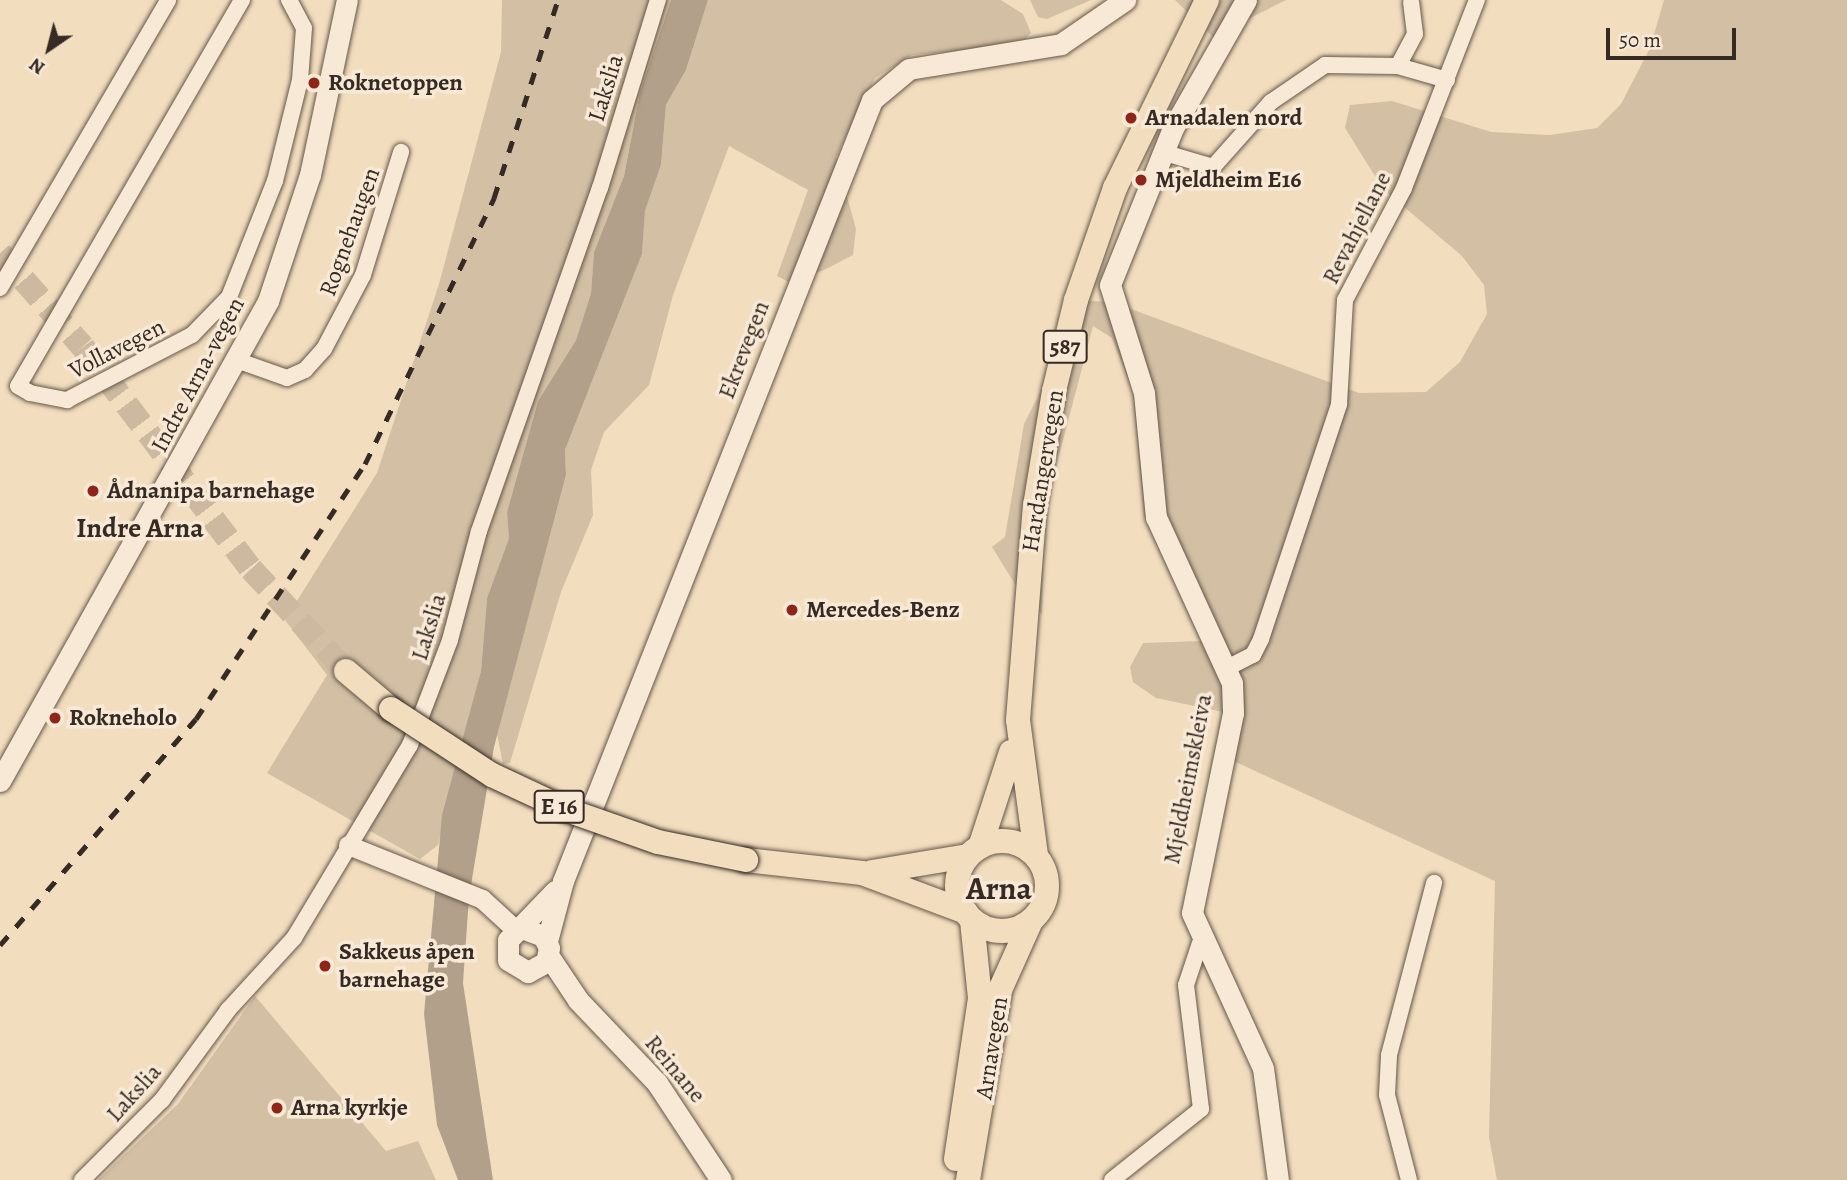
<!DOCTYPE html>
<html>
<head>
<meta charset="utf-8">
<style>
  body { margin:0 }
  #map { position:relative; width:1847px; height:1180px; overflow:hidden; background:#f2ddbe; font-family:Alegreya,serif }
  div>[style] { position:absolute }
  .green>* { inset:0; background:#d2bfa4 }
  .water>* { inset:0; background:#b2a08a }
  .trunk-tunnel>* { height:24px; margin-top:-12px; transform-origin:0; background:repeating-linear-gradient(90deg,#ccb99f 0 24px,transparent 0 36px) }
  .roads { filter:drop-shadow(0 0 2px #65574a) drop-shadow(0 0 2px #65574a) }
  .minor>* { height:16px; margin:-8px; padding:0 8px; transform-origin:8px; border-radius:8px; background:#f7e9d5 }
  .tertiary>* { height:19px; margin:-9.5px; padding:0 9.5px; transform-origin:9.5px; border-radius:9.5px; background:#f7e9d5 }
  .secondary>* { height:21px; margin:-10.5px; padding:0 10.5px; transform-origin:10.5px; border-radius:10.5px; background:#f7e9d5 }
  .primary>* { height:24px; margin:-12px; padding:0 12px; transform-origin:12px; border-radius:12px; background:#f2ddbe }
  .trunk>* { height:24px; margin:-12px; padding:0 12px; transform-origin:12px; border-radius:12px; background:#f2ddbe }
  .trunk>.ring { margin:-12px; padding:0; box-sizing:content-box; background:none; border:24px solid #f2ddbe; border-radius:50% }
  .rail>* { height:5px; margin-top:-2.5px; transform-origin:0; background:repeating-linear-gradient(90deg,#362a24 0 12px,transparent 0 24px) }
  .bridges { filter:drop-shadow(0 0 2px #362a24) drop-shadow(0 0 2px #362a24) }
  .trunk-bridge>* { height:24px; margin:-12px; padding:0 12px; transform-origin:12px; border-radius:12px; background:#f2ddbe }
  .dots>* { width:19px; height:19px; translate:-50% -50%; box-sizing:border-box; border:4px solid #f7e9d5; border-radius:50% }
  span { translate:-50% -50%; white-space:nowrap; text-align:center; line-height:1.15; -webkit-text-stroke:7px #f7e9d5; paint-order:stroke }
  .shield-label span { padding:2px 5px; background:#f7e9d5; border:2px solid; border-radius:5px; -webkit-text-stroke-width:0 }
  .shield-label { font-size:23px; color:#362a24; font-weight:700 }
  .poi-label { font-size:24px; color:#362a24; font-weight:700 }
  .left { translate:0 -50%; text-align:left }
  .street-label { font-size:24px; color:#362a24 }
  .quarter-label { font-size:28px; color:#362a24; font-weight:700 }
  .district-label { font-size:32px; color:#362a24; font-weight:700 }
  .north { position:absolute; left:14px; top:14px; width:70px; height:70px; -webkit-text-stroke:5px #f7e9d5; paint-order:stroke; rotate:215deg; font-size:19px; font-weight:700; line-height:28px; text-align:center; color:#362a24 }
  .north::after { content:''; display:block; margin:auto; width:24px; height:32px; background:#362a24; clip-path:polygon(50% 0,100% 100%,50% 72%,0 100%) }
  .scale { position:absolute; left:1606px; top:28px; width:130px; height:32px; box-sizing:border-box; border:4px solid #362a24; border-top:0; padding-left:9px; font-size:21px; line-height:24px; white-space:nowrap; color:#362a24; -webkit-text-stroke:5px #f7e9d5; paint-order:stroke }
</style>
</head>
<body>
<div id="map">
  <div class="green">
    <i style="clip-path:polygon(502px 0,671px 0,640px 92px,624px 176px,594px 252px,591px 293px,576px 340px,538px 401px,507px 512px,509px 538px,487px 598px,481px 671px,438px 845px,420px 859px,267px 773px,327px 675px,285px 620px,377px 473px,439px 284px,501px 52px)"></i>
    <i style="clip-path:polygon(708px 0,1001px 0,1023px 14px,1031px 33px,1019px 45px,912px 55px,875px 78px,836px 157px,856px 229px,853px 255px,824px 270px,789px 282px,777px 276px,808px 190px,729px 146px,673px 295px,649px 385px,604px 432px,591px 470px,593px 515px,561px 592px,510px 763px,503px 764px,497px 734px,566px 475px,565px 450px,642px 254px,645px 211px,661px 165px,666px 105px,686px 70px)"></i>
    <i style="clip-path:polygon(1030px 0,1091px 0,1047px 19px,1038px 17px)"></i>
    <i style="clip-path:polygon(1175px 0,1286px 0,1213px 37px)"></i>
    <i style="clip-path:polygon(1664px 0,1847px 0,1847px 1180px,1497px 1180px,1489px 1137px,1495px 881px,1214px 752px,1223px 712px,1156px 698px,1133px 682px,1130px 667px,1143px 643px,1201px 641px,1144px 516px,1133px 391px,1112px 338px,1093px 326px,1044px 513px,1042px 614px,1023px 597px,992px 547px,1005px 537px,1024px 424px,1053px 366px,1074px 300px,1112px 302px,1359px 393px,1426px 392px,1460px 362px,1487px 314px,1484px 285px,1462px 256px,1383px 189px,1345px 128px,1350px 105px,1392px 101px,1491px 132px,1550px 135px,1597px 128px,1621px 104px,1650px 48px)"></i>
    <i style="clip-path:polygon(255px 996px,386px 1151px,418px 1141px,436px 1180px,98px 1180px,178px 1104px)"></i>
  </div>
  <div class="water">
    <i style="clip-path:polygon(671px 0,708px 0,686px 70px,666px 105px,661px 165px,645px 211px,642px 254px,565px 450px,566px 475px,494px 747px,469px 897px,463px 983px,493px 1180px,458px 1180px,437px 1125px,424px 1014px,442px 815px,481px 671px,487px 598px,509px 538px,507px 512px,538px 401px,576px 340px,591px 293px,594px 252px,624px 176px,640px 92px)"></i>
  </div>
  <div class="trunk-tunnel">
    <i style="left:0;top:253px;width:125px;rotate:48.6deg"></i>
    <i style="left:83px;top:347px;width:278px;rotate:52.9deg"></i>
    <i style="left:251px;top:569px;width:139px;rotate:47deg"></i>
  </div>
  <div class="roads">
    <div class="minor">
      <i style="left:242px;top:0;width:446px;rotate:120.1deg"></i>
      <i style="left:18px;top:386px;width:14px;rotate:30deg"></i>
      <i style="left:30px;top:393px;width:38px;rotate:11deg"></i>
      <i style="left:67px;top:400px;width:141px;rotate:-27.5deg"></i>
      <i style="left:192px;top:335px;width:53px;rotate:-45.8deg"></i>
      <i style="left:229px;top:297px;width:125px;rotate:-68.4deg"></i>
      <i style="left:275px;top:181px;width:104px;rotate:-76.1deg"></i>
      <i style="left:300px;top:80px;width:52px;rotate:-85.6deg"></i>
      <i style="left:304px;top:28px;width:32px;rotate:-118deg"></i>
      <i style="left:1398px;top:66px;width:36px;rotate:-62deg"></i>
      <i style="left:1415px;top:34px;width:32px;rotate:-97deg"></i>
      <i style="left:1162px;top:152px;width:53px;rotate:16.4deg"></i>
      <i style="left:1213px;top:167px;width:87px;rotate:-48.3deg"></i>
      <i style="left:1271px;top:102px;width:65px;rotate:-34.4deg"></i>
      <i style="left:1325px;top:65px;width:73px;rotate:0.8deg"></i>
      <i style="left:1398px;top:66px;width:51px;rotate:15.9deg"></i>
      <i style="left:0;top:288px;width:333px;rotate:-59.7deg"></i>
      <i style="left:239px;top:361px;width:51px;rotate:19.5deg"></i>
      <i style="left:287px;top:378px;width:20px;rotate:-24deg"></i>
      <i style="left:305px;top:370px;width:28px;rotate:-48deg"></i>
      <i style="left:324px;top:349px;width:84px;rotate:-62.2deg"></i>
      <i style="left:363px;top:275px;width:129px;rotate:-72.8deg"></i>
      <i style="left:1229px;top:667px;width:27px;rotate:-27deg"></i>
      <i style="left:1253px;top:655px;width:18px;rotate:-63deg"></i>
      <i style="left:1261px;top:639px;width:248px;rotate:-71.6deg"></i>
      <i style="left:1339px;top:404px;width:104px;rotate:-86.7deg"></i>
      <i style="left:1345px;top:300px;width:127px;rotate:-62.2deg"></i>
      <i style="left:1404px;top:188px;width:202px;rotate:-68.8deg"></i>
      <i style="left:82px;top:1180px;width:113px;rotate:-45deg"></i>
      <i style="left:162px;top:1100px;width:112px;rotate:-53.7deg"></i>
      <i style="left:228px;top:1010px;width:98px;rotate:-47.5deg"></i>
      <i style="left:294px;top:938px;width:225px;rotate:-59deg"></i>
      <i style="left:410px;top:745px;width:112px;rotate:-69.1deg"></i>
      <i style="left:450px;top:640px;width:113px;rotate:-75.1deg"></i>
      <i style="left:479px;top:531px;width:364px;rotate:-70.6deg"></i>
      <i style="left:600px;top:188px;width:197px;rotate:-72.9deg"></i>
      <i style="left:1112px;top:1180px;width:114px;rotate:-38.6deg"></i>
      <i style="left:1201px;top:1109px;width:125px;rotate:-96.9deg"></i>
      <i style="left:1186px;top:985px;width:44px;rotate:-71.6deg"></i>
      <i style="left:1409px;top:1180px;width:88px;rotate:-104.5deg"></i>
      <i style="left:1387px;top:1095px;width:40px;rotate:-87.1deg"></i>
      <i style="left:1389px;top:1055px;width:178px;rotate:-75.3deg"></i>
    </div>
    <div class="tertiary">
      <i style="left:348px;top:845px;width:144px;rotate:21.9deg"></i>
      <i style="left:482px;top:899px;width:47px;rotate:42.4deg"></i>
    </div>
    <div class="secondary">
      <i style="left:1246px;top:0;width:147px;rotate:119.7deg"></i>
      <i style="left:1173px;top:128px;width:169px;rotate:111.9deg"></i>
      <i style="left:1110px;top:285px;width:113px;rotate:72.5deg"></i>
      <i style="left:1144px;top:393px;width:125px;rotate:84.5deg"></i>
      <i style="left:1156px;top:517px;width:183px;rotate:65.4deg"></i>
      <i style="left:1232px;top:683px;width:30px;rotate:88deg"></i>
      <i style="left:1233px;top:713px;width:204px;rotate:101.6deg"></i>
      <i style="left:1192px;top:913px;width:170px;rotate:65.4deg"></i>
      <i style="left:1263px;top:1068px;width:113px;rotate:82.4deg"></i>
      <i style="left:0;top:781px;width:550px;rotate:-60.82deg"></i>
      <i style="left:268px;top:301px;width:133px;rotate:-71.6deg"></i>
      <i style="left:310px;top:175px;width:179px;rotate:-78.1deg"></i>
      <i style="left:524px;top:929px;width:20px;rotate:20deg"></i>
      <i style="left:543px;top:936px;width:13px;rotate:63deg"></i>
      <i style="left:549px;top:948px;width:14px;rotate:102deg"></i>
      <i style="left:546px;top:962px;width:21px;rotate:151deg"></i>
      <i style="left:528px;top:972px;width:23px;rotate:-149deg"></i>
      <i style="left:508px;top:960px;width:20px;rotate:-90deg"></i>
      <i style="left:508px;top:940px;width:68px;rotate:-46.2deg"></i>
      <i style="left:547px;top:941px;width:62px;rotate:-75.1deg"></i>
      <i style="left:563px;top:881px;width:840px;rotate:-68.41deg"></i>
      <i style="left:872px;top:100px;width:48px;rotate:-40deg"></i>
      <i style="left:909px;top:69px;width:154px;rotate:-9.3deg"></i>
      <i style="left:1061px;top:44px;width:78px;rotate:-34.5deg"></i>
      <i style="left:548px;top:955px;width:54px;rotate:56.3deg"></i>
      <i style="left:578px;top:1000px;width:115px;rotate:46.4deg"></i>
      <i style="left:657px;top:1083px;width:116px;rotate:56.6deg"></i>
    </div>
    <div class="primary">
      <i style="left:980px;top:847px;width:100px;rotate:-71.9deg"></i>
      <i style="left:1036px;top:855px;width:136px;rotate:-97.6deg"></i>
      <i style="left:1018px;top:720px;width:215px;rotate:-85.5deg"></i>
      <i style="left:1035px;top:506px;width:117px;rotate:-80.6deg"></i>
      <i style="left:1054px;top:391px;width:94px;rotate:-76.4deg"></i>
      <i style="left:1076px;top:300px;width:119px;rotate:-70.8deg"></i>
      <i style="left:1115px;top:188px;width:209px;rotate:-63.9deg"></i>
    </div>
    <div class="trunk">
      <i style="left:346px;top:671px;width:59px;rotate:40.2deg"></i>
      <i class="ring" style="left:957px;top:841px;width:66px;height:66px"></i>
      <i style="left:746px;top:860px;width:117px;rotate:6.4deg"></i>
      <i style="left:862px;top:873px;width:111px;rotate:20.6deg"></i>
      <i style="left:872px;top:872px;width:97px;rotate:-9.5deg"></i>
      <i style="left:956px;top:1159px;width:163px;rotate:-81.5deg"></i>
      <i style="left:980px;top:998px;width:78px;rotate:-95.9deg"></i>
      <i style="left:968px;top:1180px;width:193px;rotate:-80.4deg"></i>
      <i style="left:1000px;top:990px;width:76px;rotate:-65.8deg"></i>
    </div>
  </div>
  <div class="rail">
    <i style="left:0;top:945px;width:299px;rotate:-49.1deg"></i>
    <i style="left:196px;top:719px;width:306px;rotate:-56.5deg"></i>
    <i style="left:365px;top:464px;width:296px;rotate:-64.1deg"></i>
    <i style="left:494px;top:198px;width:208px;rotate:-72.1deg"></i>
  </div>
  <div class="bridges">
    <div class="trunk-bridge">
      <i style="left:391px;top:709px;width:121px;rotate:33.2deg"></i>
      <i style="left:492px;top:775px;width:83px;rotate:25deg"></i>
      <i style="left:567px;top:810px;width:96px;rotate:19.4deg"></i>
      <i style="left:658px;top:842px;width:90px;rotate:11.6deg"></i>
    </div>
  </div>
  <div class="dots">
    <i style="left:314px;top:83px;background:#8f2418"></i>
    <i style="left:1131px;top:118px;background:#8f2418"></i>
    <i style="left:1141px;top:180px;background:#8f2418"></i>
    <i style="left:93px;top:491px;background:#8f2418"></i>
    <i style="left:792px;top:610px;background:#8f2418"></i>
    <i style="left:55px;top:718px;background:#8f2418"></i>
    <i style="left:325px;top:966px;background:#8f2418"></i>
    <i style="left:277px;top:1108px;background:#8f2418"></i>
  </div>
  <div class="shield-label">
    <span style="left:1065px;top:347px">587</span>
    <span style="left:559px;top:807px">E 16</span>
  </div>
  <div class="poi-label">
    <span class="left" style="left:328px;top:83px">Roknetoppen</span>
    <span class="left" style="left:1145px;top:118px">Arnadalen nord</span>
    <span class="left" style="left:1155px;top:180px">Mjeldheim E16</span>
    <span class="left" style="left:107px;top:491px">Ådnanipa barnehage</span>
    <span class="left" style="left:806px;top:610px">Mercedes-Benz</span>
    <span class="left" style="left:69px;top:718px">Rokneholo</span>
    <span class="left" style="left:339px;top:966px">Sakkeus åpen<br>barnehage</span>
    <span class="left" style="left:291px;top:1108px">Arna kyrkje</span>
  </div>
  <div class="street-label">
    <span style="left:606px;top:88px;rotate:-73deg">Lakslia</span>
    <span style="left:1357px;top:228px;rotate:-63deg">Revahjellane</span>
    <span style="left:350px;top:232px;rotate:-70deg">Rognehaugen</span>
    <span style="left:117px;top:349px;rotate:-27deg">Vollavegen</span>
    <span style="left:744px;top:350px;rotate:-69deg">Ekrevegen</span>
    <span style="left:198px;top:375px;rotate:-62deg">Indre Arna-vegen</span>
    <span style="left:1043px;top:471px;rotate:-81deg">Hardangervegen</span>
    <span style="left:429px;top:627px;rotate:-73deg">Lakslia</span>
    <span style="left:1188px;top:779px;rotate:-79deg">Mjeldheimskleiva</span>
    <span style="left:992px;top:1048px;rotate:-81deg">Arnavegen</span>
    <span style="left:675px;top:1069px;rotate:50deg">Reinane</span>
    <span style="left:134px;top:1093px;rotate:-48deg">Lakslia</span>
  </div>
  <div class="quarter-label">
    <span style="left:140px;top:528px">Indre Arna</span>
  </div>
  <div class="district-label">
    <span style="left:999px;top:888px">Arna</span>
  </div>
  <div class="north">N</div>
  <div class="scale">50 m</div>
</div>
</body>
</html>
